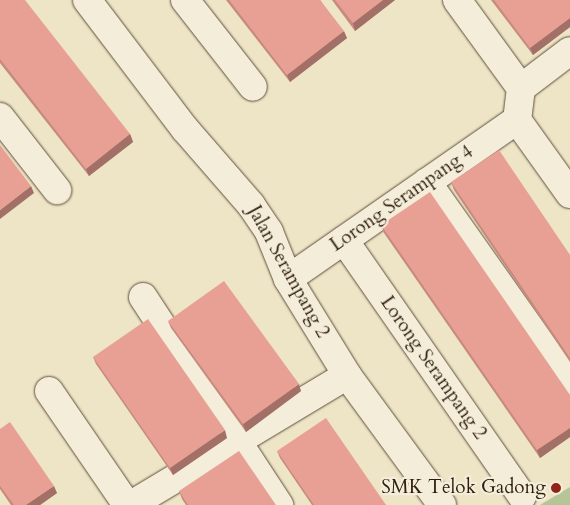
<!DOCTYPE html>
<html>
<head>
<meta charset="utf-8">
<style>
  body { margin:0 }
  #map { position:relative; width:570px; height:505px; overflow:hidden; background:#eee4c6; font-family:Cardo,serif }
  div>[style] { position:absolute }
  .green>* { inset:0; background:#b6c597 }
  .roads { filter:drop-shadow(0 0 1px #5e4f3b) drop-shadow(0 0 1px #5e4f3b) }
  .minor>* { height:28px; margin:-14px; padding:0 14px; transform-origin:14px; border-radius:14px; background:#f4edda }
  .wall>* { inset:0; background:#c78a7e }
  .shaded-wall>* { inset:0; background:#a27067 }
  .building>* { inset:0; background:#e7a093 }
  .dots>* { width:14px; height:14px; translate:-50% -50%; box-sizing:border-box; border:2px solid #f4edda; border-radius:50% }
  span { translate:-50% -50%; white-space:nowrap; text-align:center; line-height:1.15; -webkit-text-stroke:4.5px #f4edda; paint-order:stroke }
  .street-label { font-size:19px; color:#2e1d0d }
  .poi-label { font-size:19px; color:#2e1d0d }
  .right { translate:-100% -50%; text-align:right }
</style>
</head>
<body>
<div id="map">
  <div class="green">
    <i style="clip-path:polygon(570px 487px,570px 505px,540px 505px)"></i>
  </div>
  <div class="roads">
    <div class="minor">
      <i style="left:87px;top:0;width:162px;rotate:52.8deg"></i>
      <i style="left:185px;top:129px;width:101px;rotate:49deg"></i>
      <i style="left:251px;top:205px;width:32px;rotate:56deg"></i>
      <i style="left:269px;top:232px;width:51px;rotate:68deg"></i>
      <i style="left:288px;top:279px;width:113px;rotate:58.4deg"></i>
      <i style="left:347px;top:375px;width:161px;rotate:53.8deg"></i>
      <i style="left:185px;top:0;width:110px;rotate:52deg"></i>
      <i style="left:457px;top:0;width:109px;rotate:54deg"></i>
      <i style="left:521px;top:88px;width:32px;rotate:97deg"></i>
      <i style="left:517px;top:120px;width:91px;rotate:54.4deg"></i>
      <i style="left:521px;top:88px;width:61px;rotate:-37.1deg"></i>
      <i style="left:0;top:117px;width:93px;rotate:52deg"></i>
      <i style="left:427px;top:182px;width:248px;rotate:54.8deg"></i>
      <i style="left:344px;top:240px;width:312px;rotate:55.2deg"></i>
      <i style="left:288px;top:279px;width:279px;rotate:-34.8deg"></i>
      <i style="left:143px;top:297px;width:249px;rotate:56.8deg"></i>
      <i style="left:49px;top:391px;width:138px;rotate:55.6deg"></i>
      <i style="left:131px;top:505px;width:252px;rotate:-31deg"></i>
    </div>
  </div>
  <div class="wall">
    <i style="clip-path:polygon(0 0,130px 134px,133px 142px,89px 176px,0 63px)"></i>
    <i style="clip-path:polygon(226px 0,320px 0,347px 38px,290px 82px)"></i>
    <i style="clip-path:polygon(332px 0,395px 0,355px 31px)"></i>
    <i style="clip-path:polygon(491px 0,570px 0,570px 27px,533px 55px)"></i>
    <i style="clip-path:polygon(451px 182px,570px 255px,570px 362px,454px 190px)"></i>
    <i style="clip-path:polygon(381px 225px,570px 395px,570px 437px,540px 458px,384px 233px)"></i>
    <i style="clip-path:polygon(168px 321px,301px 391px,246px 432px,171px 328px)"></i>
    <i style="clip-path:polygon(93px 357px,227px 438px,173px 475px,96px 364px)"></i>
    <i style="clip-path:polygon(0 429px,57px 493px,40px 505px,11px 505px,0 489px)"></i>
    <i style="clip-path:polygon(277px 451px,386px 505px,312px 505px,280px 458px)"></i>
    <i style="clip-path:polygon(179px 491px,276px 505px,186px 505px,182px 499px)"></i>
  </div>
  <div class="shaded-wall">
    <i style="clip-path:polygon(383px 0,395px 0,355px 31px,353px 23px)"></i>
    <i style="clip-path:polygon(570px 18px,570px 27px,533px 55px,530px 48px)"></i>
    <i style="clip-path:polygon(344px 31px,347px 38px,290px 82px,287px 75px)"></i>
    <i style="clip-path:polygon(130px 134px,133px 142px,89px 176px,86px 169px)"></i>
    <i style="clip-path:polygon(31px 186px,34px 193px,0 219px,0 210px)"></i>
    <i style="clip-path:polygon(299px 384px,301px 391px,246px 432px,243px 424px)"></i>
    <i style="clip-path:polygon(570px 428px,570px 437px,540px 458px,537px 450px)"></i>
    <i style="clip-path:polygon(225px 430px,227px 438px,173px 475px,170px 468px)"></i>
    <i style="clip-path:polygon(54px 486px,57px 493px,40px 505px,26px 505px)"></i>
  </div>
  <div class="building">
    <i style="clip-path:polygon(0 0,25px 0,130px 134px,86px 169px,0 59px)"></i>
    <i style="clip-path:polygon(229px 0,320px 0,344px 31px,287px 75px)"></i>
    <i style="clip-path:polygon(335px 0,383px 0,353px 23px)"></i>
    <i style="clip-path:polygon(494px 0,570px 0,570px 18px,530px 48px)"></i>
    <i style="clip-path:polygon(0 145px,31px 186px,0 210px)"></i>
    <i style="clip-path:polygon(499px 150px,570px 255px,570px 358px,451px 182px)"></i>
    <i style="clip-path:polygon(430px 192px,570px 395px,570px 428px,537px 450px,381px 225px)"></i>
    <i style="clip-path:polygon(224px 281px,299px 384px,243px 424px,168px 321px)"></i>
    <i style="clip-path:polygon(148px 319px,225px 430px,170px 468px,93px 357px)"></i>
    <i style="clip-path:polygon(326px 418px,386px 505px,314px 505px,277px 451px)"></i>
    <i style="clip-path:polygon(10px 422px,54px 486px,26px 505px,14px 505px,0 486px,0 429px)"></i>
    <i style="clip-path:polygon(239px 451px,276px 505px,188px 505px,179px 491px)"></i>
  </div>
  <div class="dots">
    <i style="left:556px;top:488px;background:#8f2418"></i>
  </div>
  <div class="street-label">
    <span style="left:402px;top:199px;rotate:-35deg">Lorong Serampang 4</span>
    <span style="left:288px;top:272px;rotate:61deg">Jalan Serampang 2</span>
    <span style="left:433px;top:368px;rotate:55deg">Lorong Serampang 2</span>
  </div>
  <div class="poi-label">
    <span class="right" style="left:546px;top:488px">SMK Telok Gadong</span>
  </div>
</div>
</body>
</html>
